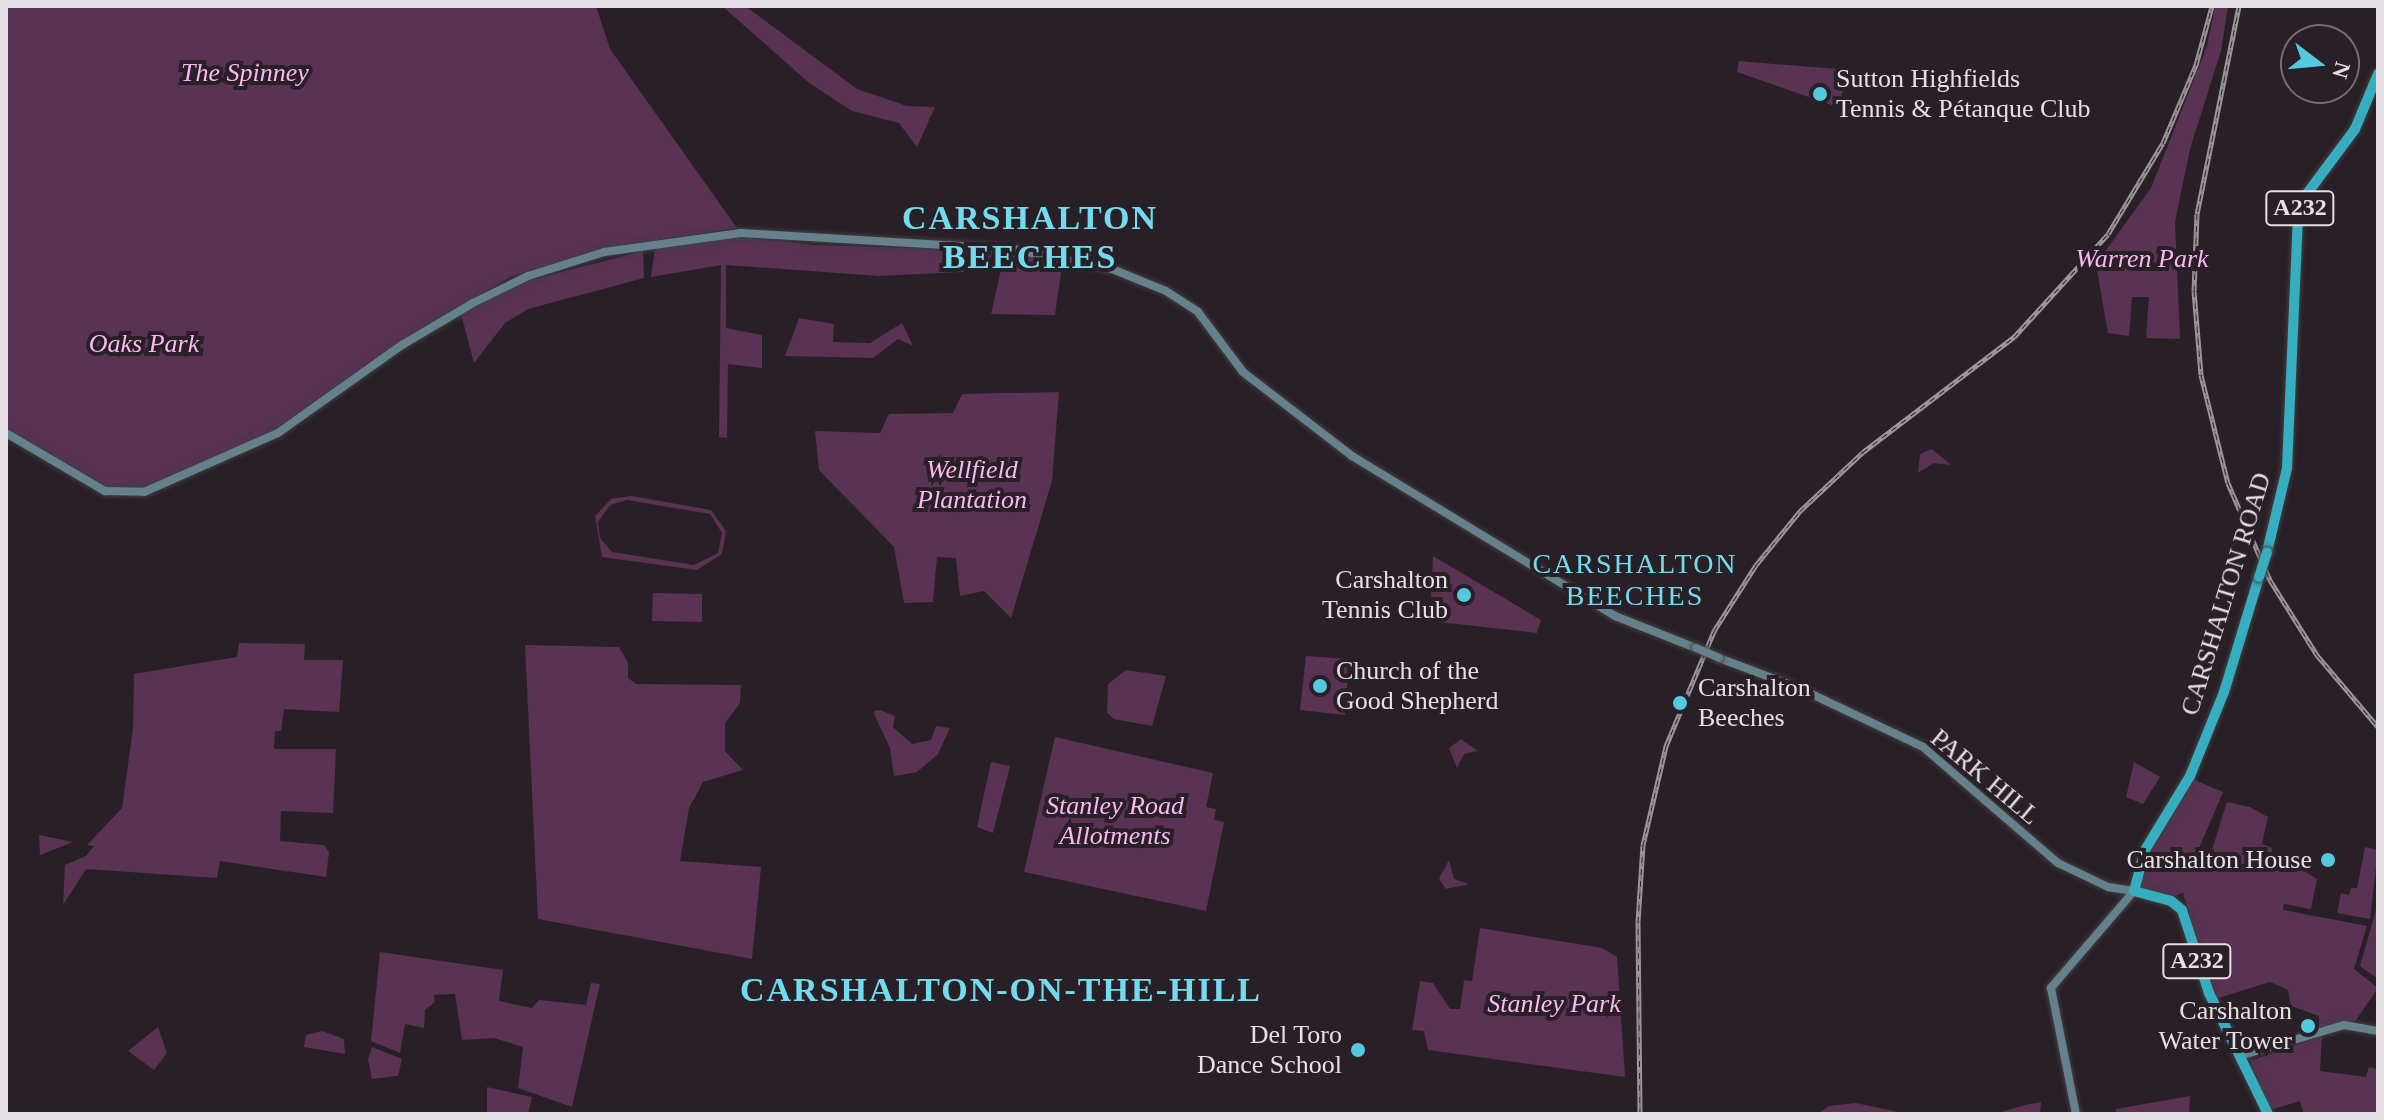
<!DOCTYPE html>
<html>
<head>
<meta charset="utf-8">
<style>
  body { margin:0 }
  #map { position:relative; width:2384px; height:1120px; overflow:hidden; background:#282026; font-family:"Times New Roman",serif }
  div>[style] { position:absolute }
  .green>* { inset:0; background:#593254 }
  .roads { filter:drop-shadow(0 0 2px #433d42) drop-shadow(0 0 2px #433d42) }
  .secondary>* { height:8px; margin:-4px; padding:0 4px; transform-origin:4px; border-radius:4px; background:#64818c }
  .highway>* { height:10px; margin:-5px; padding:0 5px; transform-origin:5px; border-radius:5px; background:#37adc0 }
  .rail>* { height:5px; margin-top:-2.5px; transform-origin:0; background:repeating-linear-gradient(90deg,#282026 0 6px,#9b9599 0 12px); box-sizing:border-box; border-block:2px solid #9b9599 }
  .bridges { filter:drop-shadow(0 0 2px #433d42) drop-shadow(0 0 2px #433d42) }
  .secondary-bridge>* { height:8px; margin:-4px; padding:0 4px; transform-origin:4px; border-radius:4px; background:#64818c }
  .highway-bridge>* { height:10px; margin:-5px; padding:0 5px; transform-origin:5px; border-radius:5px; background:#37adc0 }
  .dots>* { width:22px; height:22px; translate:-50% -50%; box-sizing:border-box; border:4px solid #282026; border-radius:50% }
  span { translate:-50% -50%; white-space:nowrap; text-align:center; line-height:1.15; -webkit-text-stroke:8px #282026; paint-order:stroke }
  .shield-label span { padding:2px 6px; background:#282026; border:2px solid; border-radius:6px; -webkit-text-stroke-width:0 }
  .shield-label { font-size:24px; color:#e5e0e4; font-weight:700 }
  .park-label { font-size:26px; color:#fbb7f0; font-style:italic }
  .poi-label { font-size:26px; color:#e5e0e4 }
  .left { translate:0 -50%; text-align:left }
  .right { translate:-100% -50%; text-align:right }
  .street-label { font-size:26px; color:#e5e0e4 }
  .neighbourhood-label { font-size:28px; color:#73dbee; letter-spacing:2px }
  .district-label { font-size:34px; color:#73dbee; font-weight:700; letter-spacing:2px }
  .frame { position:absolute; inset:0; border:8px solid #e5e0e4; pointer-events:none }
  .north { position:absolute; left:2280px; top:24px; width:80px; height:80px; box-sizing:border-box; background:#282026; border:2px solid #746d72; border-radius:50%; rotate:106deg; font-size:22px; font-weight:700; line-height:32px; text-align:center; color:#e5e0e4 }
  .north::after { content:''; display:block; margin:auto; width:28px; height:36px; background:#54cade; clip-path:polygon(50% 0,100% 100%,50% 72%,0 100%) }
</style>
</head>
<body>
<div id="map">
  <div class="green">
    <i style="clip-path:polygon(6px 6px,596px 6px,610px 49px,737px 228px,610px 247px,512px 276px,395px 344px,315px 412px,144px 492px,105px 491px,6px 438px)"></i>
    <i style="clip-path:polygon(722px 6px,745px 6px,857px 89px,907px 106px,935px 107px,917px 147px,899px 123px,852px 111px,808px 82px)"></i>
    <i style="clip-path:polygon(2215px 6px,2228px 6px,2221px 51px,2190px 149px,2175px 222px,2180px 339px,2146px 338px,2149px 297px,2132px 297px,2129px 336px,2108px 333px,2096px 264px,2151px 188px,2207px 46px)"></i>
    <i style="clip-path:polygon(1739px 61px,1750px 62px,1851px 70px,1837px 107px,1737px 72px)"></i>
    <i style="clip-path:polygon(742px 237px,814px 245px,1032px 252px,1063px 258px,1055px 315px,991px 314px,1001px 270px,879px 276px,726px 265px,726px 328px,762px 335px,762px 368px,728px 364px,727px 438px,719px 437px,721px 265px,651px 277px,655px 249px)"></i>
    <i style="clip-path:polygon(643px 251px,644px 278px,528px 309px,505px 323px,474px 363px,461px 314px,527px 281px)"></i>
    <i style="clip-path:polygon(799px 318px,834px 324px,833px 342px,870px 343px,902px 323px,913px 346px,898px 339px,873px 358px,785px 356px)"></i>
    <i style="clip-path:polygon(1059px 392px,1052px 481px,1011px 618px,984px 591px,960px 596px,956px 558px,937px 557px,933px 602px,904px 603px,894px 547px,819px 470px,815px 431px,880px 433px,889px 414px,953px 413px,962px 394px)"></i>
    <i style="clip-path:polygon(1932px 449px,1951px 465px,1934px 463px,1918px 473px,1920px 454px)"></i>
    <i style="clip-path:polygon(evenodd,631px 496px,711px 510px,726px 531px,722px 554px,697px 570px,602px 557px,595px 516px,611px 499px,631px 496px,627px 500px,710px 514px,722px 533px,718px 553px,694px 565px,612px 552px,600px 538px,598px 522px,610px 505px,627px 500px)"></i>
    <i style="clip-path:polygon(1433px 556px,1541px 620px,1537px 633px,1430px 621px)"></i>
    <i style="clip-path:polygon(653px 593px,702px 594px,702px 622px,652px 621px)"></i>
    <i style="clip-path:polygon(239px 643px,305px 644px,304px 660px,343px 660px,339px 712px,284px 709px,281px 731px,275px 731px,274px 749px,336px 749px,333px 813px,281px 811px,280px 841px,324px 845px,329px 852px,326px 877px,220px 861px,217px 878px,86px 869px,63px 905px,65px 865px,86px 856px,94px 846px,87px 845px,122px 808px,133px 728px,134px 674px,237px 657px)"></i>
    <i style="clip-path:polygon(525px 645px,619px 647px,628px 663px,628px 678px,636px 684px,741px 685px,740px 703px,725px 723px,725px 751px,743px 770px,703px 782px,689px 808px,680px 861px,761px 867px,752px 959px,538px 919px)"></i>
    <i style="clip-path:polygon(1306px 656px,1349px 659px,1345px 715px,1300px 710px)"></i>
    <i style="clip-path:polygon(1126px 670px,1166px 676px,1152px 726px,1114px 719px,1107px 713px,1108px 684px)"></i>
    <i style="clip-path:polygon(880px 710px,895px 716px,893px 727px,912px 744px,931px 740px,936px 726px,950px 728px,938px 754px,917px 772px,894px 776px,890px 748px,875px 716px,874px 711px)"></i>
    <i style="clip-path:polygon(1055px 737px,1213px 773px,1206px 807px,1216px 809px,1214px 820px,1224px 822px,1206px 911px,1024px 872px)"></i>
    <i style="clip-path:polygon(1461px 739px,1478px 751px,1464px 754px,1457px 768px,1449px 748px)"></i>
    <i style="clip-path:polygon(991px 762px,1010px 766px,993px 833px,977px 827px)"></i>
    <i style="clip-path:polygon(2134px 762px,2160px 777px,2143px 804px,2126px 797px)"></i>
    <i style="clip-path:polygon(2190px 778px,2223px 792px,2197px 853px,2210px 856px,2227px 802px,2250px 807px,2268px 817px,2262px 844px,2272px 848px,2272px 865px,2301px 869px,2317px 879px,2311px 909px,2284px 904px,2283px 910px,2367px 926px,2354px 969px,2378px 988px,2356px 1020px,2318px 1029px,2319px 1016px,2291px 1006px,2288px 990px,2270px 982px,2215px 999px,2183px 893px,2171px 897px,2137px 888px,2140px 870px)"></i>
    <i style="clip-path:polygon(39px 835px,73px 842px,40px 855px)"></i>
    <i style="clip-path:polygon(2365px 847px,2378px 850px,2370px 919px,2337px 913px,2341px 893px,2349px 895px,2351px 888px,2357px 888px)"></i>
    <i style="clip-path:polygon(1449px 860px,1454px 879px,1469px 884px,1446px 889px,1439px 879px)"></i>
    <i style="clip-path:polygon(2378px 903px,2378px 979px,2360px 966px)"></i>
    <i style="clip-path:polygon(1480px 928px,1602px 948px,1617px 957px,1625px 1077px,1428px 1050px,1424px 1031px,1412px 1030px,1420px 981px,1433px 983px,1450px 1009px,1460px 1009px,1464px 980px,1472px 981px)"></i>
    <i style="clip-path:polygon(380px 952px,503px 970px,499px 1001px,532px 1008px,539px 1000px,586px 1005px,591px 983px,600px 984px,572px 1107px,518px 1088px,523px 1047px,494px 1038px,462px 1040px,455px 994px,434px 995px,435px 1002px,425px 1010px,424px 1028px,405px 1024px,400px 1053px,371px 1041px)"></i>
    <i style="clip-path:polygon(158px 1027px,167px 1053px,154px 1070px,128px 1051px)"></i>
    <i style="clip-path:polygon(322px 1031px,344px 1039px,345px 1054px,304px 1047px,306px 1035px)"></i>
    <i style="clip-path:polygon(2322px 1036px,2320px 1071px,2366px 1077px,2369px 1067px,2378px 1069px,2378px 1114px,2304px 1114px,2300px 1101px,2270px 1110px,2250px 1061px)"></i>
    <i style="clip-path:polygon(372px 1047px,402px 1059px,398px 1076px,372px 1079px,368px 1059px)"></i>
    <i style="clip-path:polygon(487px 1087px,532px 1097px,528px 1114px,487px 1114px)"></i>
    <i style="clip-path:polygon(2190px 1096px,2189px 1114px,2116px 1114px,2116px 1109px)"></i>
    <i style="clip-path:polygon(2041px 1102px,2040px 1114px,1995px 1114px,2025px 1105px)"></i>
    <i style="clip-path:polygon(1856px 1103px,1898px 1112px,1929px 1114px,1818px 1114px,1829px 1106px)"></i>
  </div>
  <div class="roads">
    <div class="secondary">
      <i style="left:6px;top:433px;width:115px;rotate:30.4deg"></i>
      <i style="left:105px;top:491px;width:39px;rotate:1deg"></i>
      <i style="left:144px;top:492px;width:146px;rotate:-23.8deg"></i>
      <i style="left:278px;top:433px;width:152px;rotate:-35.4deg"></i>
      <i style="left:402px;top:345px;width:82px;rotate:-30.6deg"></i>
      <i style="left:473px;top:303px;width:61px;rotate:-26.1deg"></i>
      <i style="left:528px;top:276px;width:80px;rotate:-17.5deg"></i>
      <i style="left:604px;top:252px;width:138px;rotate:-7.9deg"></i>
      <i style="left:741px;top:233px;width:271px;rotate:3.4deg"></i>
      <i style="left:1012px;top:249px;width:102px;rotate:11.3deg"></i>
      <i style="left:1112px;top:269px;width:58px;rotate:22.2deg"></i>
      <i style="left:1166px;top:291px;width:38px;rotate:33deg"></i>
      <i style="left:1198px;top:312px;width:75px;rotate:53.1deg"></i>
      <i style="left:1243px;top:372px;width:138px;rotate:37.6deg"></i>
      <i style="left:1352px;top:456px;width:308px;rotate:31.3deg"></i>
      <i style="left:1615px;top:616px;width:87px;rotate:21.6deg"></i>
      <i style="left:1719px;top:658px;width:88px;rotate:20.7deg"></i>
      <i style="left:1801px;top:689px;width:135px;rotate:25.4deg"></i>
      <i style="left:1923px;top:747px;width:178px;rotate:40.7deg"></i>
      <i style="left:2058px;top:863px;width:55px;rotate:25.6deg"></i>
      <i style="left:2108px;top:887px;width:26px;rotate:9deg"></i>
      <i style="left:2134px;top:891px;width:128px;rotate:130.6deg"></i>
      <i style="left:2051px;top:988px;width:128px;rotate:78.8deg"></i>
      <i style="left:2243px;top:1055px;width:105px;rotate:-16.5deg"></i>
      <i style="left:2344px;top:1025px;width:35px;rotate:10deg"></i>
    </div>
    <div class="highway">
      <i style="left:2267px;top:552px;width:86px;rotate:-76.6deg"></i>
      <i style="left:2287px;top:468px;width:254px;rotate:-87.5deg"></i>
      <i style="left:2298px;top:214px;width:21px;rotate:-67deg"></i>
      <i style="left:2306px;top:195px;width:82px;rotate:-53.4deg"></i>
      <i style="left:2355px;top:129px;width:60px;rotate:-67.3deg"></i>
      <i style="left:2259px;top:577px;width:120px;rotate:106.9deg"></i>
      <i style="left:2224px;top:692px;width:91px;rotate:112deg"></i>
      <i style="left:2190px;top:776px;width:87px;rotate:121.3deg"></i>
      <i style="left:2145px;top:850px;width:42px;rotate:105deg"></i>
      <i style="left:2134px;top:891px;width:38px;rotate:15deg"></i>
      <i style="left:2171px;top:901px;width:14px;rotate:39deg"></i>
      <i style="left:2182px;top:910px;width:87px;rotate:72deg"></i>
      <i style="left:2209px;top:993px;width:135px;rotate:64deg"></i>
    </div>
  </div>
  <div class="rail">
    <i style="left:2239px;top:6px;width:212px;rotate:101.4deg"></i>
    <i style="left:2197px;top:214px;width:77px;rotate:92.2deg"></i>
    <i style="left:2194px;top:291px;width:84px;rotate:85.2deg"></i>
    <i style="left:2201px;top:375px;width:111px;rotate:76deg"></i>
    <i style="left:2228px;top:483px;width:106px;rotate:66.6deg"></i>
    <i style="left:2270px;top:580px;width:89px;rotate:57.9deg"></i>
    <i style="left:2317px;top:655px;width:94px;rotate:49.7deg"></i>
    <i style="left:1640px;top:1114px;width:192px;rotate:-90.6deg"></i>
    <i style="left:1638px;top:922px;width:77px;rotate:-86.3deg"></i>
    <i style="left:1643px;top:845px;width:102px;rotate:-76.9deg"></i>
    <i style="left:1666px;top:746px;width:125px;rotate:-67.3deg"></i>
    <i style="left:1714px;top:631px;width:78px;rotate:-57.5deg"></i>
    <i style="left:1756px;top:565px;width:70px;rotate:-50.8deg"></i>
    <i style="left:1800px;top:511px;width:86px;rotate:-43.1deg"></i>
    <i style="left:1863px;top:452px;width:190px;rotate:-37.3deg"></i>
    <i style="left:2014px;top:337px;width:139px;rotate:-47.6deg"></i>
    <i style="left:2108px;top:234px;width:106px;rotate:-58.9deg"></i>
    <i style="left:2163px;top:143px;width:85px;rotate:-67.1deg"></i>
    <i style="left:2196px;top:65px;width:61px;rotate:-74.8deg"></i>
  </div>
  <div class="bridges">
    <div class="secondary-bridge">
      <i style="left:1696px;top:648px;width:25px;rotate:23deg"></i>
    </div>
    <div class="highway-bridge">
      <i style="left:2259px;top:577px;width:26px;rotate:-72deg"></i>
    </div>
  </div>
  <div class="dots">
    <i style="left:1820px;top:94px;background:#54cade"></i>
    <i style="left:1464px;top:595px;background:#54cade"></i>
    <i style="left:1320px;top:686px;background:#54cade"></i>
    <i style="left:1680px;top:703px;background:#54cade"></i>
    <i style="left:2328px;top:860px;background:#54cade"></i>
    <i style="left:2308px;top:1026px;background:#54cade"></i>
    <i style="left:1358px;top:1050px;background:#54cade"></i>
  </div>
  <div class="shield-label">
    <span style="left:2300px;top:208px">A232</span>
    <span style="left:2197px;top:961px">A232</span>
  </div>
  <div class="park-label">
    <span style="left:245px;top:73px">The Spinney</span>
    <span style="left:2142px;top:259px">Warren Park</span>
    <span style="left:144px;top:344px">Oaks Park</span>
    <span style="left:972px;top:485px">Wellfield<br>Plantation</span>
    <span style="left:1115px;top:821px">Stanley Road<br>Allotments</span>
    <span style="left:1554px;top:1004px">Stanley Park</span>
  </div>
  <div class="poi-label">
    <span class="left" style="left:1836px;top:94px">Sutton Highfields<br>Tennis &amp; Pétanque Club</span>
    <span class="right" style="left:1448px;top:595px">Carshalton<br>Tennis Club</span>
    <span class="left" style="left:1336px;top:686px">Church of the<br>Good Shepherd</span>
    <span class="left" style="left:1698px;top:703px">Carshalton<br>Beeches</span>
    <span class="right" style="left:2312px;top:860px">Carshalton House</span>
    <span class="right" style="left:2292px;top:1026px">Carshalton<br>Water Tower</span>
    <span class="right" style="left:1342px;top:1050px">Del Toro<br>Dance School</span>
  </div>
  <div class="street-label">
    <span style="left:2226px;top:594px;rotate:-73deg">CARSHALTON ROAD</span>
    <span style="left:1985px;top:777px;rotate:40deg">PARK HILL</span>
  </div>
  <div class="neighbourhood-label">
    <span style="left:1635px;top:580px">CARSHALTON<br>BEECHES</span>
  </div>
  <div class="district-label">
    <span style="left:1030px;top:237px">CARSHALTON<br>BEECHES</span>
    <span style="left:1001px;top:990px">CARSHALTON-ON-THE-HILL</span>
  </div>
  <div class="frame"></div>
  <div class="north">N</div>
</div>
</body>
</html>
